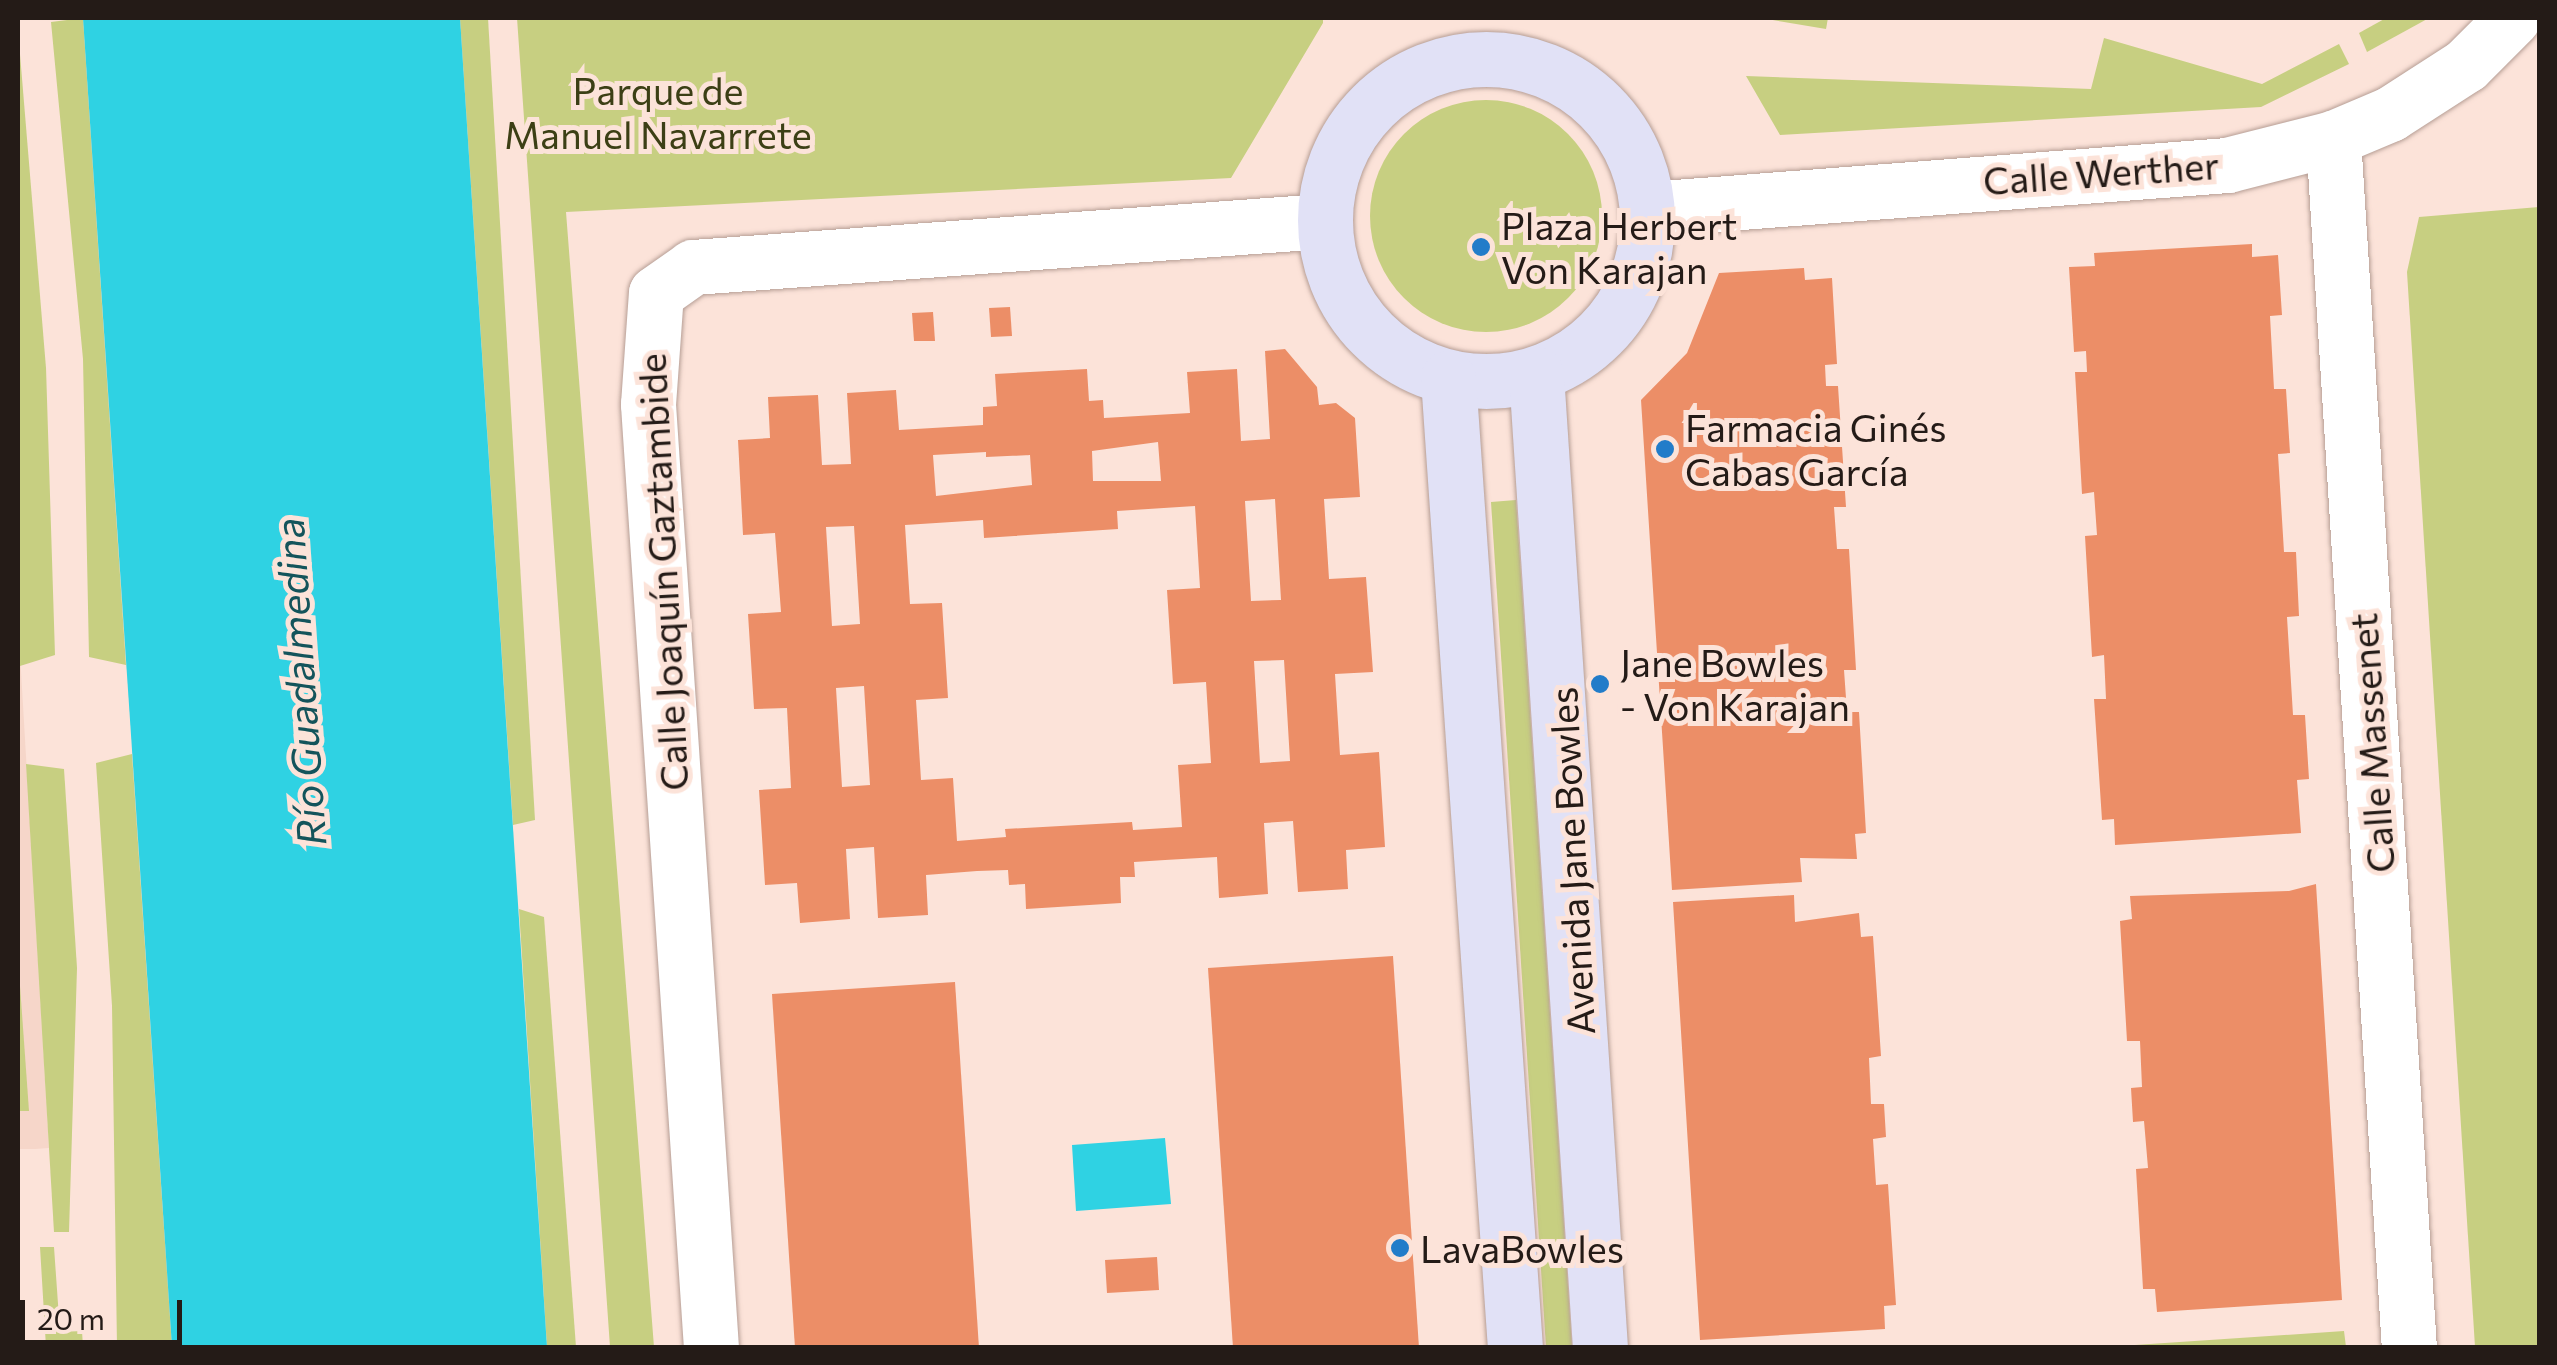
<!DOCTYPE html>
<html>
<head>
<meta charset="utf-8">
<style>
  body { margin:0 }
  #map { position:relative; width:2557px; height:1365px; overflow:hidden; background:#fce3d9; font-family:Commissioner,sans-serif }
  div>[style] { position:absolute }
  .built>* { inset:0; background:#f6d6c9 }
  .green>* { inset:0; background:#c7cf81 }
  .round { border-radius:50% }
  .water>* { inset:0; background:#2fd2e3 }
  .building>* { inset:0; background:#ec8e67 }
  .roads { filter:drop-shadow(0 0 2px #b69e95) drop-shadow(0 0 2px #b69e95) }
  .minor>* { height:55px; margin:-27.5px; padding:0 27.5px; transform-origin:27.5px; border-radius:27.5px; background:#fff }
  .major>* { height:55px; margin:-27.5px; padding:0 27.5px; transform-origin:27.5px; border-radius:27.5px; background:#e1e1f6 }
  .major>.ring { margin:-27.5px; padding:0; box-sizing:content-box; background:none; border:55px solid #e1e1f6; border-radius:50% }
  .dots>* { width:28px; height:28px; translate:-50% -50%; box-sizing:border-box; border:5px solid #fce3d9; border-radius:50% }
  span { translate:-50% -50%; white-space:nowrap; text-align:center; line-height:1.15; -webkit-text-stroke:10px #fce3d9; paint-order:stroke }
  .park-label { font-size:38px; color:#3c3f15 }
  .street-label { font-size:38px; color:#241b17 }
  .poi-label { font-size:38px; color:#241b17 }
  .left { translate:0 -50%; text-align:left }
  .water-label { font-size:40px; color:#14545b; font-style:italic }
  .frame { position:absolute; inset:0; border:20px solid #241b17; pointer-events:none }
  .scale { position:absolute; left:20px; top:1300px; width:162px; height:45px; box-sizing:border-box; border:5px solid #241b17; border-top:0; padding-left:12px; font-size:30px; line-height:35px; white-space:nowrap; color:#241b17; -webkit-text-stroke:8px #fce3d9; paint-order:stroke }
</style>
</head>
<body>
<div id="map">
  <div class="built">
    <i style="clip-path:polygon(18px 620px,49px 1148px,35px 1149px,18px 1149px)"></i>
  </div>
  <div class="green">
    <i style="clip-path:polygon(83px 18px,126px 665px,89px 657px,83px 359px,51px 22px)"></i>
    <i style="clip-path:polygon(460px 18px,488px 18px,535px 820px,513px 825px)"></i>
    <i style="clip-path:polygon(517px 18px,1323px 18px,1323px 23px,1231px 178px,566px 212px,654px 1347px,610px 1347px)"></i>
    <i style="clip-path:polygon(1761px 18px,1828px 18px,1826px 29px)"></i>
    <i style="clip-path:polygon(2386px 18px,2429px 18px,2367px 52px,2359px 33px)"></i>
    <i style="clip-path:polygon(18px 30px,46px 368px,55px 655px,20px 666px)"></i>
    <i style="clip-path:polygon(2104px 38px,2262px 84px,2339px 44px,2349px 64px,2261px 107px,1780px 135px,1746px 76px,2091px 89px)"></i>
    <i class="round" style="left:1370px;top:100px;width:232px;height:232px"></i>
    <i style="clip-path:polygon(2539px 207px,2539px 1347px,2475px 1347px,2407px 272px,2419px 217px)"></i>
    <i style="clip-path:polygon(1516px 500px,1572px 1347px,1546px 1347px,1491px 502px)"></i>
    <i style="clip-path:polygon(132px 754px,172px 1347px,117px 1347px,112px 1006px,96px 763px)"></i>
    <i style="clip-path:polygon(26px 764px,64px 769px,77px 968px,69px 1232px,54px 1232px)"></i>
    <i style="clip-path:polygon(519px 909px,544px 917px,576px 1347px,547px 1347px)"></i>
    <i style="clip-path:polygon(18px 958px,29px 1111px,18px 1111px)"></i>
    <i style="clip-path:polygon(40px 1247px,54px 1247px,60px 1332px,82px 1331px,83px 1347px,46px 1347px)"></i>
    <i style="clip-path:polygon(2344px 1331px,2346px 1347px,2105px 1347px)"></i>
  </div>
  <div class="water">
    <i style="clip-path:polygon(83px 18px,460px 18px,547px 1347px,172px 1347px)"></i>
    <i style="clip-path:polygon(1165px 1138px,1171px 1204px,1076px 1211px,1072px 1145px)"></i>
  </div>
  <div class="building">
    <i style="clip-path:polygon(2252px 244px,2252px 257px,2278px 255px,2282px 315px,2270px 316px,2274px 389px,2286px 389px,2290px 453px,2278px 454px,2284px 552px,2296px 552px,2299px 616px,2287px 617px,2293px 715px,2305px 715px,2309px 779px,2297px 780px,2301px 833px,2115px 845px,2114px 819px,2102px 820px,2094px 699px,2106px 699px,2104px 655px,2092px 657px,2085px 536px,2097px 535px,2094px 492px,2082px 494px,2075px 372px,2087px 372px,2086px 351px,2074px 352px,2069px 267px,2095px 266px,2094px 253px)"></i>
    <i style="clip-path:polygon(1804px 268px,1805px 280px,1832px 278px,1837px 364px,1825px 365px,1826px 386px,1838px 386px,1846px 507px,1834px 507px,1837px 549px,1849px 549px,1856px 670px,1844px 670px,1847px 712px,1859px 712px,1866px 833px,1855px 834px,1857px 859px,1800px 858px,1802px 882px,1672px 890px,1641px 400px,1687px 353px,1719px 273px)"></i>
    <i style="clip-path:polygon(1010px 307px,1012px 336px,991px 337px,989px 308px)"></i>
    <i style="clip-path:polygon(933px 312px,935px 341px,914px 341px,912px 313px)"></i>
    <i style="clip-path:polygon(evenodd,1285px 349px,1317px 387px,1319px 405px,1336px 403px,1355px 418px,1360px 497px,1324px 499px,1329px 579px,1366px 577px,1373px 672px,1335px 674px,1340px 755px,1379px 752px,1385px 847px,1346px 850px,1348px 889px,1298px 892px,1293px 821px,1264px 823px,1268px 894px,1219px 898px,1217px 857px,1165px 860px,1134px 862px,1135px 877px,1120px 877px,1121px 903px,1026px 909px,1025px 884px,1009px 885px,1008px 870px,977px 871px,926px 875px,928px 915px,878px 918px,874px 847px,846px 849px,850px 919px,800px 923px,797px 883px,765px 885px,759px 790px,791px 788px,787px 708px,754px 709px,748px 614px,781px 612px,775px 533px,743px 535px,738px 440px,770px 438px,768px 397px,818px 395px,822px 465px,851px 464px,847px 393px,896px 390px,899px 430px,983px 425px,983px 407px,997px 406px,995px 374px,1087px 369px,1089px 401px,1103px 400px,1104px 418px,1190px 413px,1187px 372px,1237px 369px,1241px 441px,1270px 439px,1265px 351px,1285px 349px,1158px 442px,1161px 481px,1093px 481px,1092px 451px,1158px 442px,1285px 349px,986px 452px,986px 457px,1030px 455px,1032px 485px,936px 496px,933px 455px,986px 452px,1285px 349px,1275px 499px,1281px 600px,1251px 601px,1245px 501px,1275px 499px,1285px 349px,1195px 506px,1200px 588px,1167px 590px,1173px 684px,1206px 682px,1211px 763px,1178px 765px,1182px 827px,1133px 830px,1132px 822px,1005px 829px,1006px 837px,957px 841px,953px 778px,921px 780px,916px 700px,948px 698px,942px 603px,910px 604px,905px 525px,983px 520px,984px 538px,1118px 529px,1117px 511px,1195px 506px,1285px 349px,854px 526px,860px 624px,832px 626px,826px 527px,854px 526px,1285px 349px,1284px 660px,1290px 761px,1260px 763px,1254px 661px,1284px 660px,1285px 349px,864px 686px,870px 785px,842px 787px,836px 688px,864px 686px)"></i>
    <i style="clip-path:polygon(2316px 884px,2342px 1300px,2157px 1312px,2155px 1289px,2143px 1289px,2136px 1169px,2148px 1168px,2144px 1121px,2133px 1122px,2131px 1088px,2142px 1087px,2140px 1041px,2127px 1041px,2120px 921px,2132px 919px,2130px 896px,2289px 891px)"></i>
    <i style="clip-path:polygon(1794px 895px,1795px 922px,1859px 913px,1861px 937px,1873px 936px,1881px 1056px,1869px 1058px,1871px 1104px,1884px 1104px,1886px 1137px,1873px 1139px,1876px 1185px,1888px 1184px,1896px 1305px,1884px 1306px,1885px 1329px,1700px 1340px,1673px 902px)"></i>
    <i style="clip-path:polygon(1393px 956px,1419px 1348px,1233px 1348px,1208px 968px)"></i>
    <i style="clip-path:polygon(955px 982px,979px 1348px,795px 1348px,772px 994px)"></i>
    <i style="clip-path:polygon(1157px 1257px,1159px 1290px,1107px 1293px,1105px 1260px)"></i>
  </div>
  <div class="roads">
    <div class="minor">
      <i style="left:2333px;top:138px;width:1212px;rotate:86.41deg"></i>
      <i style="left:1649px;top:209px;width:580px;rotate:-4.35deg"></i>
      <i style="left:2227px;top:165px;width:109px;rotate:-14.3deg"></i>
      <i style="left:2333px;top:138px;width:62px;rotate:-22.8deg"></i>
      <i style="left:2390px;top:114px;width:90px;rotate:-32.8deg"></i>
      <i style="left:2466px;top:65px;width:66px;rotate:-45deg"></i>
      <i style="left:711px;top:1348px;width:946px;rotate:-93.82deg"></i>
      <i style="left:648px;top:404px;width:111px;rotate:-85.9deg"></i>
      <i style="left:656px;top:293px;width:45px;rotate:-35.1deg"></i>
      <i style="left:693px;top:267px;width:632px;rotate:-4.18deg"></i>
    </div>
    <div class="major">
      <i class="ring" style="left:1325px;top:59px;width:267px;height:267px"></i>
      <i style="left:1536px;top:374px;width:976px;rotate:86.24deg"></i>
      <i style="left:1448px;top:378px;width:972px;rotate:86.05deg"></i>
    </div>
  </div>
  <div class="dots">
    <i style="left:1481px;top:247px;background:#227cc9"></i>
    <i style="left:1665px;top:449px;background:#227cc9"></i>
    <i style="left:1600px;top:684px;background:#227cc9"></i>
    <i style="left:1400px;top:1248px;background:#227cc9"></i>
  </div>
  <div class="park-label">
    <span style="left:658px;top:112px">Parque de<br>Manuel Navarrete</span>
  </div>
  <div class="street-label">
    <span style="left:2101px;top:172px;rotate:-4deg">Calle Werther</span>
    <span style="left:662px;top:572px;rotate:-93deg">Calle Joaquín Gaztambide</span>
    <span style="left:2371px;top:743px;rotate:-94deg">Calle Massenet</span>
    <span style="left:1571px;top:861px;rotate:-93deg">Avenida Jane Bowles</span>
  </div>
  <div class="poi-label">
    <span class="left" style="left:1501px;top:247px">Plaza Herbert<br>Von Karajan</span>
    <span class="left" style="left:1685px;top:449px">Farmacia Ginés<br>Cabas García</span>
    <span class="left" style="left:1620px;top:684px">Jane Bowles<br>- Von Karajan</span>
    <span class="left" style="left:1420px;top:1248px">LavaBowles</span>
  </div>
  <div class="water-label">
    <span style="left:299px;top:682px;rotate:-94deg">Río Guadalmedina</span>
  </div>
  <div class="frame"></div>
  <div class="scale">20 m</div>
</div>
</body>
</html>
